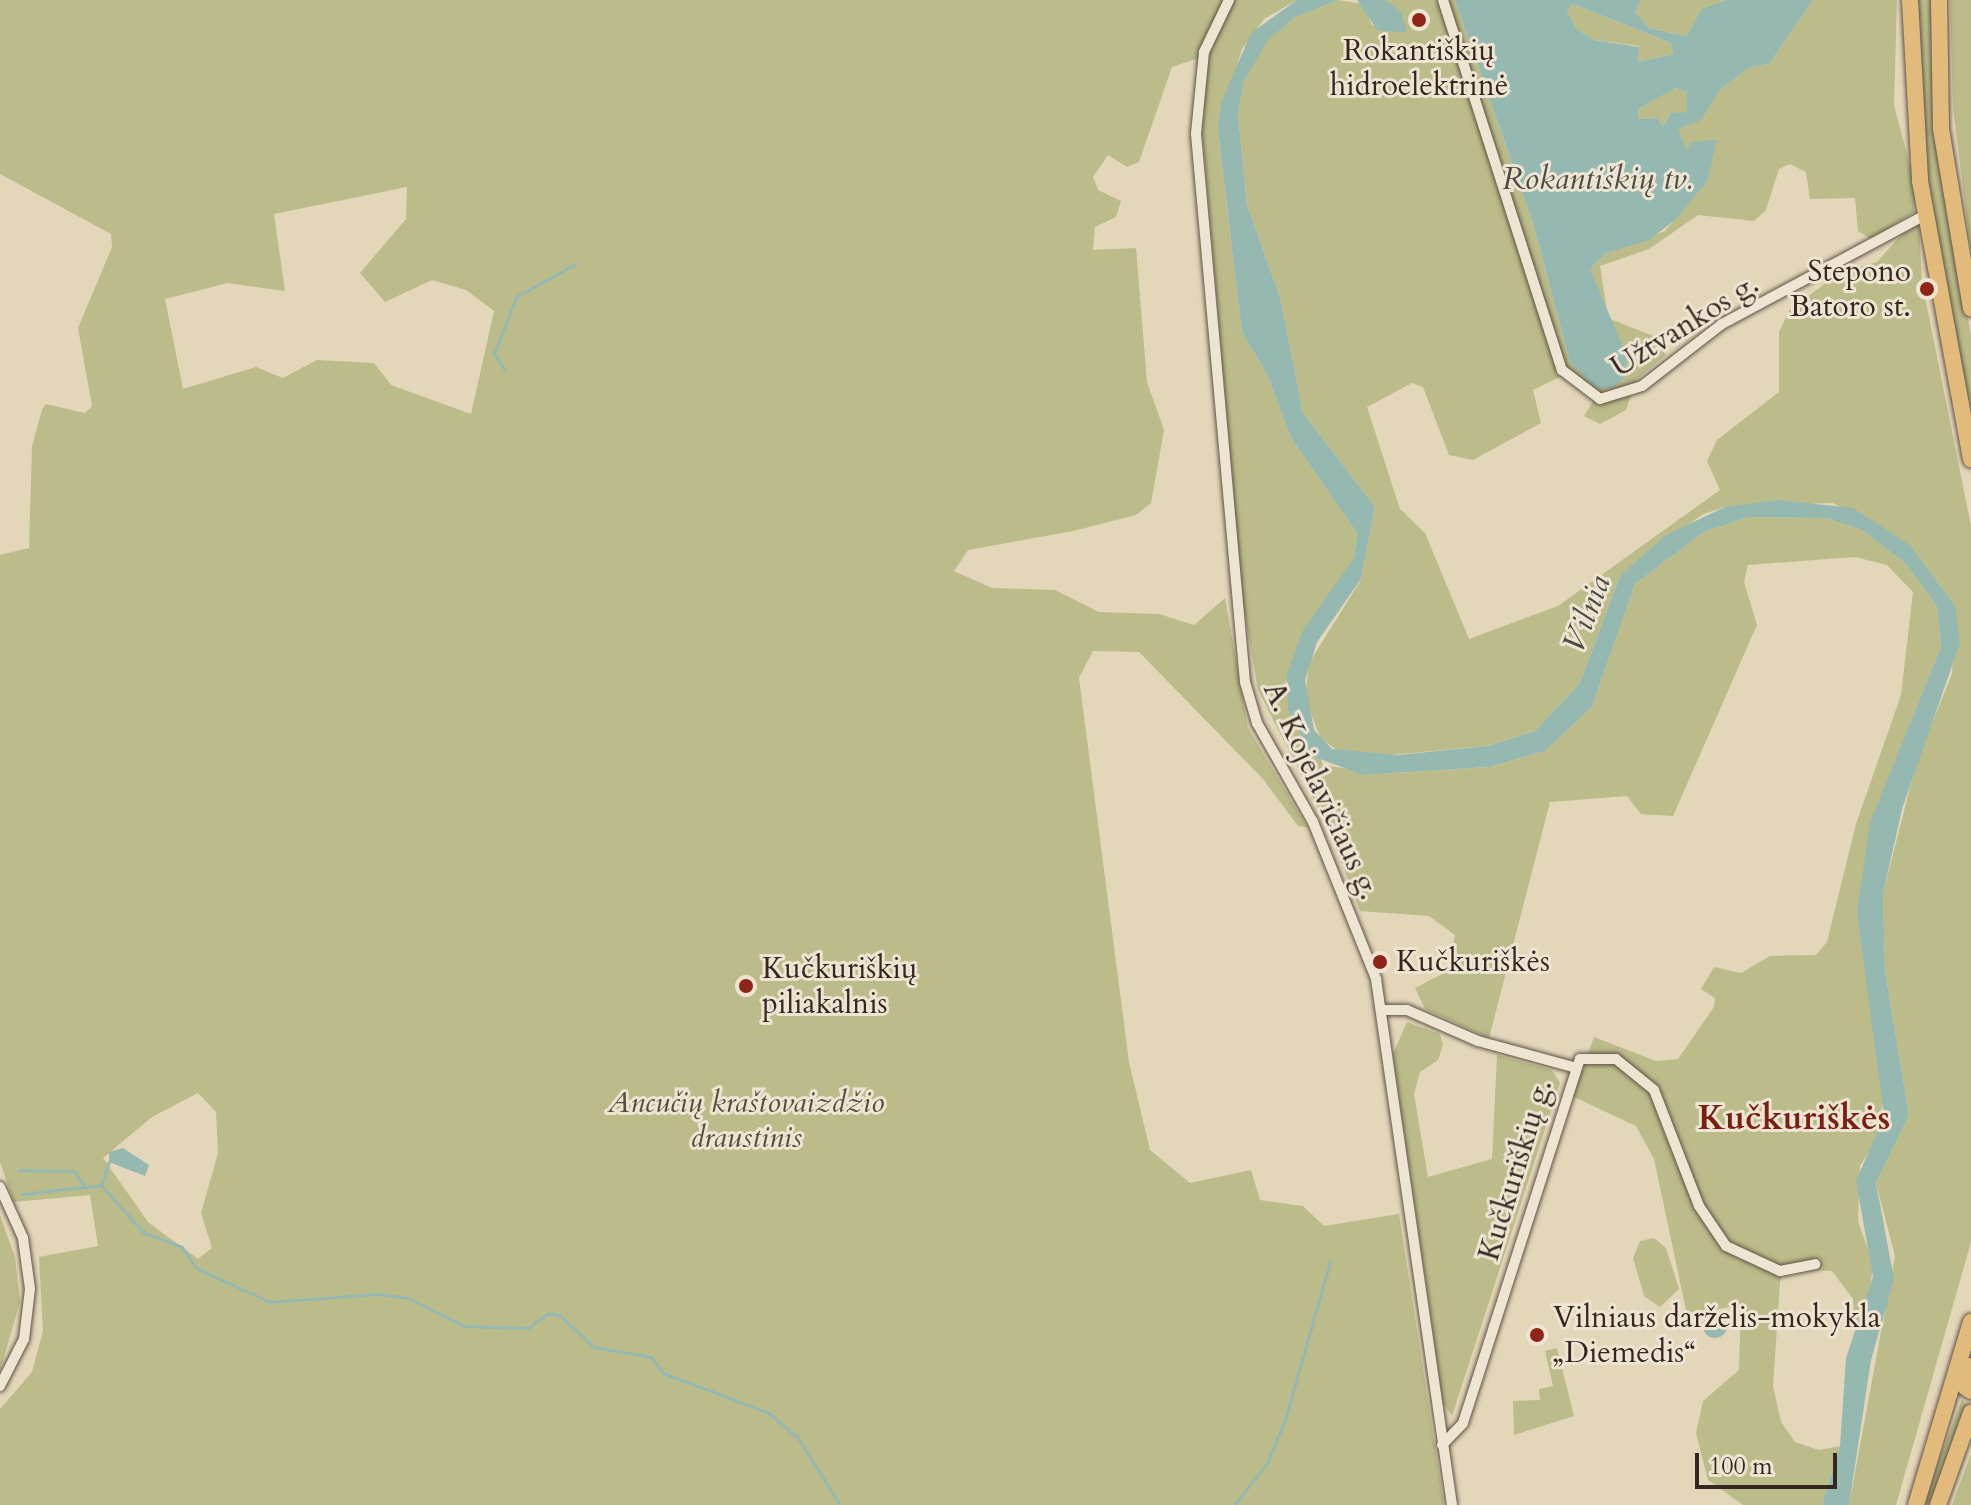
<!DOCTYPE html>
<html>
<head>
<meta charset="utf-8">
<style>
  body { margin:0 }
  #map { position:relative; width:1971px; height:1505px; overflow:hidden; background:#e3d6b9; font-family:Cardo,serif }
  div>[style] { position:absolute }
  .green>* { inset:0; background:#bbbc8a }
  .water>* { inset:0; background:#95b9b1 }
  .round { border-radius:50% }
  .stream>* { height:3px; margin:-1.5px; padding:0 1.5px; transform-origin:1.5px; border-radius:1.5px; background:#95b9b1 }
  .roads { filter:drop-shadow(0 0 2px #605346) drop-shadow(0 0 2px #605346) }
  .street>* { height:10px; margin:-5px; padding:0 5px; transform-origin:5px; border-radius:5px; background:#ede4d2 }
  .primary>* { height:16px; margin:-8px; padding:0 8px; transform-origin:8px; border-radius:8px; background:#e2bb7c }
  .dots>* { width:22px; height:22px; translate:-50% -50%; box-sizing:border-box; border:4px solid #ede4d2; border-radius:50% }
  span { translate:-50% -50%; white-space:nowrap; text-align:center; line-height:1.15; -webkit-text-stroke:6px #ede4d2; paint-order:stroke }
  .poi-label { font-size:30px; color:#35271f }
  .right { translate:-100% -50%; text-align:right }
  .left { translate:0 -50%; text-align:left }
  .street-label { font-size:30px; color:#35271f }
  .park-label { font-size:30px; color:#564c3a; font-style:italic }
  .water-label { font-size:32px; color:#4d4c44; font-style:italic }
  .quarter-label { font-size:34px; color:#7a1f14; font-weight:700 }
  .scale { position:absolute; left:1695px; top:1453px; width:142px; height:36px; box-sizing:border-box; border:4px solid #35271f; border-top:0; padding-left:10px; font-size:24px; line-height:28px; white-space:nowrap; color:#35271f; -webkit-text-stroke:6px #ede4d2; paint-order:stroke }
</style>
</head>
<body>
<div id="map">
  <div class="green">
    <i style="clip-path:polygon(evenodd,0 0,1297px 0,1264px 19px,1242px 49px,1218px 131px,1242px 333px,1267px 374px,1291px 438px,1357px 533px,1354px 558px,1287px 674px,1323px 765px,1382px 774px,1489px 767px,1545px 751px,1592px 707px,1635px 584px,1704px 532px,1749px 517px,1826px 518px,1862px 530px,1906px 564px,1937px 606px,1941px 647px,1871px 823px,1857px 912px,1884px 1087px,1879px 1135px,1860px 1166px,1858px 1221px,1873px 1264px,1870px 1291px,1855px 1328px,1853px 1299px,1832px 1271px,1785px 1269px,1780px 1282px,1773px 1386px,1781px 1422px,1795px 1442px,1819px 1450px,1840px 1446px,1822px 1505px,1743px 1505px,1708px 1480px,1696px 1433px,1703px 1401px,1739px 1370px,1741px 1305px,1687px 1315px,1654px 1159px,1636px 1126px,1572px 1096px,1594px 1037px,1656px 1061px,1678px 1059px,1714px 1007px,1715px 998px,1701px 989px,1714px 967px,1741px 973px,1770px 956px,1816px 955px,1827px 942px,1856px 824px,1901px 695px,1913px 592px,1887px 565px,1855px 557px,1748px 565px,1744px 582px,1757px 625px,1673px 816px,1641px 814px,1627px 796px,1550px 802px,1489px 1038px,1425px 1009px,1415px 988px,1448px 971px,1455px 935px,1429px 916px,1360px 911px,1328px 827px,1258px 690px,1243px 604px,1202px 129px,1207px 62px,1196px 59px,1172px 67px,1139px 162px,1127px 167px,1108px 155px,1093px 177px,1098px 190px,1121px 201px,1116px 217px,1095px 227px,1093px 250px,1136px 248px,1147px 382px,1164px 430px,1151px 503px,1136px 515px,1073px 531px,968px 550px,954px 571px,992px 588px,1055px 590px,1099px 612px,1159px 614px,1194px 625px,1225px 598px,1248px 728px,1307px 827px,1298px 826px,1263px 779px,1139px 652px,1093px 651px,1079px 678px,1129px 1062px,1150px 1150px,1190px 1183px,1251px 1170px,1260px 1200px,1303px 1206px,1324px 1226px,1399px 1214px,1444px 1505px,0 1505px,0 1409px,32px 1372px,43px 1331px,39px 1257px,98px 1246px,90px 1195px,14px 1202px,0 1162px,0 555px,29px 548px,32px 446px,42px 410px,46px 404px,85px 413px,92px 406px,78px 328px,112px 247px,111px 234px,0 174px,0 0,407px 187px,406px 219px,360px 273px,385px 302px,432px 280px,466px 290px,494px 311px,471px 414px,391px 385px,374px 363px,317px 360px,283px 378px,256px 367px,183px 389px,165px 299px,228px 283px,285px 291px,274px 214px,407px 187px,0 0,198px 1093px,216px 1112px,218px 1153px,201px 1213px,212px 1248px,198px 1259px,148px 1222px,103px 1158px,152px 1117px,198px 1093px)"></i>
    <i style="clip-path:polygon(1338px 0,1364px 4px,1372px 25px,1407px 31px,1386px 0,1455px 0,1533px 223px,1570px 362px,1626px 376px,1627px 357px,1612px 335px,1590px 269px,1606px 253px,1665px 231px,1707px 182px,1716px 141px,1687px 151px,1677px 129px,1701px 119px,1720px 90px,1748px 68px,1769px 64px,1813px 0,1897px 0,1894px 105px,1915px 184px,1914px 212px,1871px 239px,1858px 231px,1855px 198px,1810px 199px,1806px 172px,1790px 164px,1779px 169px,1766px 210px,1754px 221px,1698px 215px,1649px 249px,1600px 266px,1608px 318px,1656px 337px,1666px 355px,1636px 380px,1626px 410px,1600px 424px,1584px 416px,1598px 393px,1570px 372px,1533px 390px,1541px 423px,1473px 460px,1449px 455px,1423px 387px,1412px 383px,1367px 407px,1400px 509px,1425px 533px,1469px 639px,1558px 606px,1720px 490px,1707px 461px,1717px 440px,1779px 392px,1779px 332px,1789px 311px,1840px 272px,1877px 262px,1910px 225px,1919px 226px,1922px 282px,1971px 526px,1971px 1242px,1896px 1505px,1849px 1505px,1895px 1256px,1876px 1183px,1909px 1115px,1885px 971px,1883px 894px,1917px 760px,1952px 674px,1955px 606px,1911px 546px,1833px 503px,1725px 507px,1703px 514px,1620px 576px,1580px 683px,1535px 731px,1486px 746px,1369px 757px,1343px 754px,1321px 739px,1305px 699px,1309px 663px,1361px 580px,1375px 507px,1303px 413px,1280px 297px,1247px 205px,1238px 114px,1244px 81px,1267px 40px,1294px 18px)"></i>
    <i style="clip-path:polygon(1641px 0,1726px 0,1705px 8px,1688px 36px,1649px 28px,1635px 12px)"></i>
    <i style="clip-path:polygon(1916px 0,1934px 0,1936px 136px,1971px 335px,1971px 427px,1928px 189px)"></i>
    <i style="clip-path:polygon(1950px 0,1971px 0,1971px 252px,1953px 108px)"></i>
    <i style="clip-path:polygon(1573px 4px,1671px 43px,1673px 54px,1638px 62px,1639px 46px,1594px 40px,1576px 29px,1567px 10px)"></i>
    <i style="clip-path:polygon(1676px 88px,1687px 92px,1687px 112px,1669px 114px,1663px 127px,1658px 118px,1639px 119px,1638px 109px)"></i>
    <i style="clip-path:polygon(1407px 1022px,1440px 1034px,1443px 1045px,1438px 1060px,1420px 1072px,1414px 1094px,1428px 1177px,1492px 1159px,1497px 1055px,1552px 1070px,1560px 1083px,1452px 1416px,1443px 1403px,1393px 1054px)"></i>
    <i style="clip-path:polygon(0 1215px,15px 1257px,20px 1302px,0 1371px)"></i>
    <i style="clip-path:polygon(1654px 1238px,1666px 1248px,1679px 1289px,1660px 1307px,1644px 1296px,1633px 1258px,1640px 1241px)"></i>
    <i style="clip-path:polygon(1557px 1348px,1574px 1416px,1514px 1435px,1513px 1401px,1540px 1400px,1539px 1389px,1553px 1386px,1545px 1351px)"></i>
    <i style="clip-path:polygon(1962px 1399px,1968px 1406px,1931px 1505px,1922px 1505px)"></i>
    <i style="clip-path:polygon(1971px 1454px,1971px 1505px,1952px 1505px)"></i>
  </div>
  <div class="water">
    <i style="clip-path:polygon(1297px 0,1338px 0,1294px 18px,1268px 40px,1244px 81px,1238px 114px,1247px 205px,1280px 297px,1303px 413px,1375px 507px,1361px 579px,1317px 642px,1305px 680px,1314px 730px,1332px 749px,1398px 755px,1487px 746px,1535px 731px,1580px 683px,1620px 576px,1666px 535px,1725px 507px,1778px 500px,1853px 508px,1911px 546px,1955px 606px,1960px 643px,1902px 809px,1883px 894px,1885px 971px,1909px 1115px,1876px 1183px,1894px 1279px,1871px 1360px,1849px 1505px,1822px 1505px,1840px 1446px,1846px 1358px,1873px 1277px,1856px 1181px,1884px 1116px,1857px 912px,1870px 823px,1941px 647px,1937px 606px,1906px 564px,1862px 530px,1826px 518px,1749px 517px,1704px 532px,1635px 584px,1592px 707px,1545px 751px,1489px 767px,1363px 775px,1312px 756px,1288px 710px,1287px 674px,1303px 630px,1354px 558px,1357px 533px,1291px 438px,1267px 374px,1242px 333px,1218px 130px,1221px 103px,1251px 33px)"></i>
    <i style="clip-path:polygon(1357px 0,1386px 0,1401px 12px,1407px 32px,1378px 31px)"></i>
    <i style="clip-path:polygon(evenodd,1455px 0,1641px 0,1635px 12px,1649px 28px,1687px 36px,1702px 9px,1726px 0,1813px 0,1769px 64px,1748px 68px,1720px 90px,1701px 120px,1678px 129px,1687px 151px,1691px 142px,1717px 140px,1707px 182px,1675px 220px,1649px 240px,1606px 253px,1590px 269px,1627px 357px,1626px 376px,1614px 387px,1597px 389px,1570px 362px,1533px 223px,1455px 0,1573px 4px,1671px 43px,1673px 54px,1638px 62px,1639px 47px,1594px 40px,1576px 29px,1567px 10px,1573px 4px,1455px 0,1676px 88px,1687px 92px,1687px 112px,1670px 113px,1663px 127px,1658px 118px,1639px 119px,1638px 109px,1676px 88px)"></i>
    <i style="clip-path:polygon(123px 1148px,149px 1165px,145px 1176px,109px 1162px,109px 1152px)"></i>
    <i class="round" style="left:1703px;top:1314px;width:24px;height:24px"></i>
  </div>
  <div class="stream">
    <i style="left:504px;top:369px;width:18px;rotate:-124deg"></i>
    <i style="left:494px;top:354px;width:61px;rotate:-68.9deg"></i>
    <i style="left:516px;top:297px;width:68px;rotate:-29.2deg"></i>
    <i style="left:19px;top:1170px;width:55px;rotate:1deg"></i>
    <i style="left:74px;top:1171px;width:16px;rotate:55deg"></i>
    <i style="left:101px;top:1185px;width:24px;rotate:-71deg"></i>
    <i style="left:22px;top:1194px;width:80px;rotate:-6.5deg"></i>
    <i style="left:101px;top:1185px;width:63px;rotate:48.2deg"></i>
    <i style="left:143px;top:1232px;width:42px;rotate:21deg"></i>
    <i style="left:182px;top:1247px;width:25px;rotate:56deg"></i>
    <i style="left:196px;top:1268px;width:81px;rotate:24.7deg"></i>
    <i style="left:270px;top:1302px;width:107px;rotate:-4.3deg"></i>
    <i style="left:377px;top:1294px;width:31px;rotate:7deg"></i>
    <i style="left:408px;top:1298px;width:63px;rotate:26.6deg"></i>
    <i style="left:464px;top:1326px;width:64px;rotate:1.8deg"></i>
    <i style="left:528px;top:1328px;width:25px;rotate:-37deg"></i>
    <i style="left:548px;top:1313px;width:11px;rotate:10deg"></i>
    <i style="left:559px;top:1315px;width:47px;rotate:42.4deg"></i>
    <i style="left:594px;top:1347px;width:58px;rotate:10deg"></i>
    <i style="left:651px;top:1357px;width:20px;rotate:53deg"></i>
    <i style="left:663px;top:1373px;width:113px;rotate:20.7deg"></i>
    <i style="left:769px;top:1413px;width:38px;rotate:41deg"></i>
    <i style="left:798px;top:1438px;width:79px;rotate:57.9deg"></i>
    <i style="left:1234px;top:1505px;width:53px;rotate:-51.8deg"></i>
    <i style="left:1267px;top:1463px;width:47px;rotate:-67.3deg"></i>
    <i style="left:1285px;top:1420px;width:164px;rotate:-74.1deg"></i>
  </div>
  <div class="roads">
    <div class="street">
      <i style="left:1229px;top:0;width:58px;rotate:115.7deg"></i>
      <i style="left:1204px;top:52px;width:82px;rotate:95.6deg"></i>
      <i style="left:1196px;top:134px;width:550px;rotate:84.89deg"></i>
      <i style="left:1245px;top:682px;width:43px;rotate:73.7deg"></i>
      <i style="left:1257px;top:723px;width:114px;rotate:60.5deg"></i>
      <i style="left:1313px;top:822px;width:169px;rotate:68.1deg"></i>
      <i style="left:1376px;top:979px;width:531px;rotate:81.78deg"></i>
      <i style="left:1443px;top:0;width:389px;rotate:72.2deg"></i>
      <i style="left:1562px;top:370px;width:48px;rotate:37.3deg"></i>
      <i style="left:1600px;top:399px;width:44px;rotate:-17.2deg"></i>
      <i style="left:1642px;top:386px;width:101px;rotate:-37.8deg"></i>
      <i style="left:1722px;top:324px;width:230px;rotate:-28.2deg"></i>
      <i style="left:1382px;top:1010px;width:25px"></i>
      <i style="left:1407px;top:1010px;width:77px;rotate:23.6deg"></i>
      <i style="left:1478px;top:1041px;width:98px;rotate:15.3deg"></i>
      <i style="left:0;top:1187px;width:56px;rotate:65.7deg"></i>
      <i style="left:23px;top:1238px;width:51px;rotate:82.2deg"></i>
      <i style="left:30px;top:1289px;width:50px;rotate:96.8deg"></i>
      <i style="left:24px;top:1339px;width:53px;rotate:117.1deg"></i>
      <i style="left:1442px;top:1445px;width:30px;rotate:-46deg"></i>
      <i style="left:1463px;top:1423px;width:382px;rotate:-72.2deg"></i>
      <i style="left:1580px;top:1059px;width:36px"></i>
      <i style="left:1616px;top:1059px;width:49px;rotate:39.2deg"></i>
      <i style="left:1654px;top:1090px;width:124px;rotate:68.8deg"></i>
      <i style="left:1699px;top:1206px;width:48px;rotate:56deg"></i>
      <i style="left:1726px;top:1246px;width:60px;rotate:24.8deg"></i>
      <i style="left:1780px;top:1271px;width:36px;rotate:-11deg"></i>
    </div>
    <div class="primary">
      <i style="left:1910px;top:0;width:181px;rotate:86.8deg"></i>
      <i style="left:1920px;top:181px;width:283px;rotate:79.6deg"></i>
      <i style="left:1939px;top:0;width:129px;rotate:89.1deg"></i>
      <i style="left:1941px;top:129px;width:182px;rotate:80.5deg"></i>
      <i style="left:1969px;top:1366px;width:21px;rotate:101deg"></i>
      <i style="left:1965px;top:1387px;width:7px;rotate:34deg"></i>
      <i style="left:1916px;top:1505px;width:191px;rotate:-73.3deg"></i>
      <i style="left:1938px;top:1505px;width:98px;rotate:-70.3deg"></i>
    </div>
  </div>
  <div class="dots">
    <i style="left:1419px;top:20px;background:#8f2418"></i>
    <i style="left:1927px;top:289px;background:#8f2418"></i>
    <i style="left:1380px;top:962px;background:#8f2418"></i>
    <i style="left:746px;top:986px;background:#8f2418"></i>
    <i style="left:1537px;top:1335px;background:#8f2418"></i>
  </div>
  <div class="poi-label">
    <span style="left:1419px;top:68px">Rokantiškių<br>hidroelektrinė</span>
    <span class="right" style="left:1911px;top:289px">Stepono<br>Batoro st.</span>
    <span class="left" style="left:1396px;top:962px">Kučkuriškės</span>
    <span class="left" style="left:762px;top:986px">Kučkuriškių<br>piliakalnis</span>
    <span class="left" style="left:1553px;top:1335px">Vilniaus darželis-mokykla<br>„Diemedis“</span>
  </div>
  <div class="street-label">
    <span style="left:1685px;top:326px;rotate:-32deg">Užtvankos g.</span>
    <span style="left:1321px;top:791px;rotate:65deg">A. Kojelavičiaus g.</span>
    <span style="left:1516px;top:1170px;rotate:-73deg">Kučkuriškių g.</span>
  </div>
  <div class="park-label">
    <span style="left:746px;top:1120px">Ancučių kraštovaizdžio<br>draustinis</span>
  </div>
  <div class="water-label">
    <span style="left:1597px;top:179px">Rokantiškių tv.</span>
    <span style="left:1587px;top:614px;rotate:-69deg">Vilnia</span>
  </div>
  <div class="quarter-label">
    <span style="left:1794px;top:1119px">Kučkuriškės</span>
  </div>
  <div class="scale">100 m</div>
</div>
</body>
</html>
